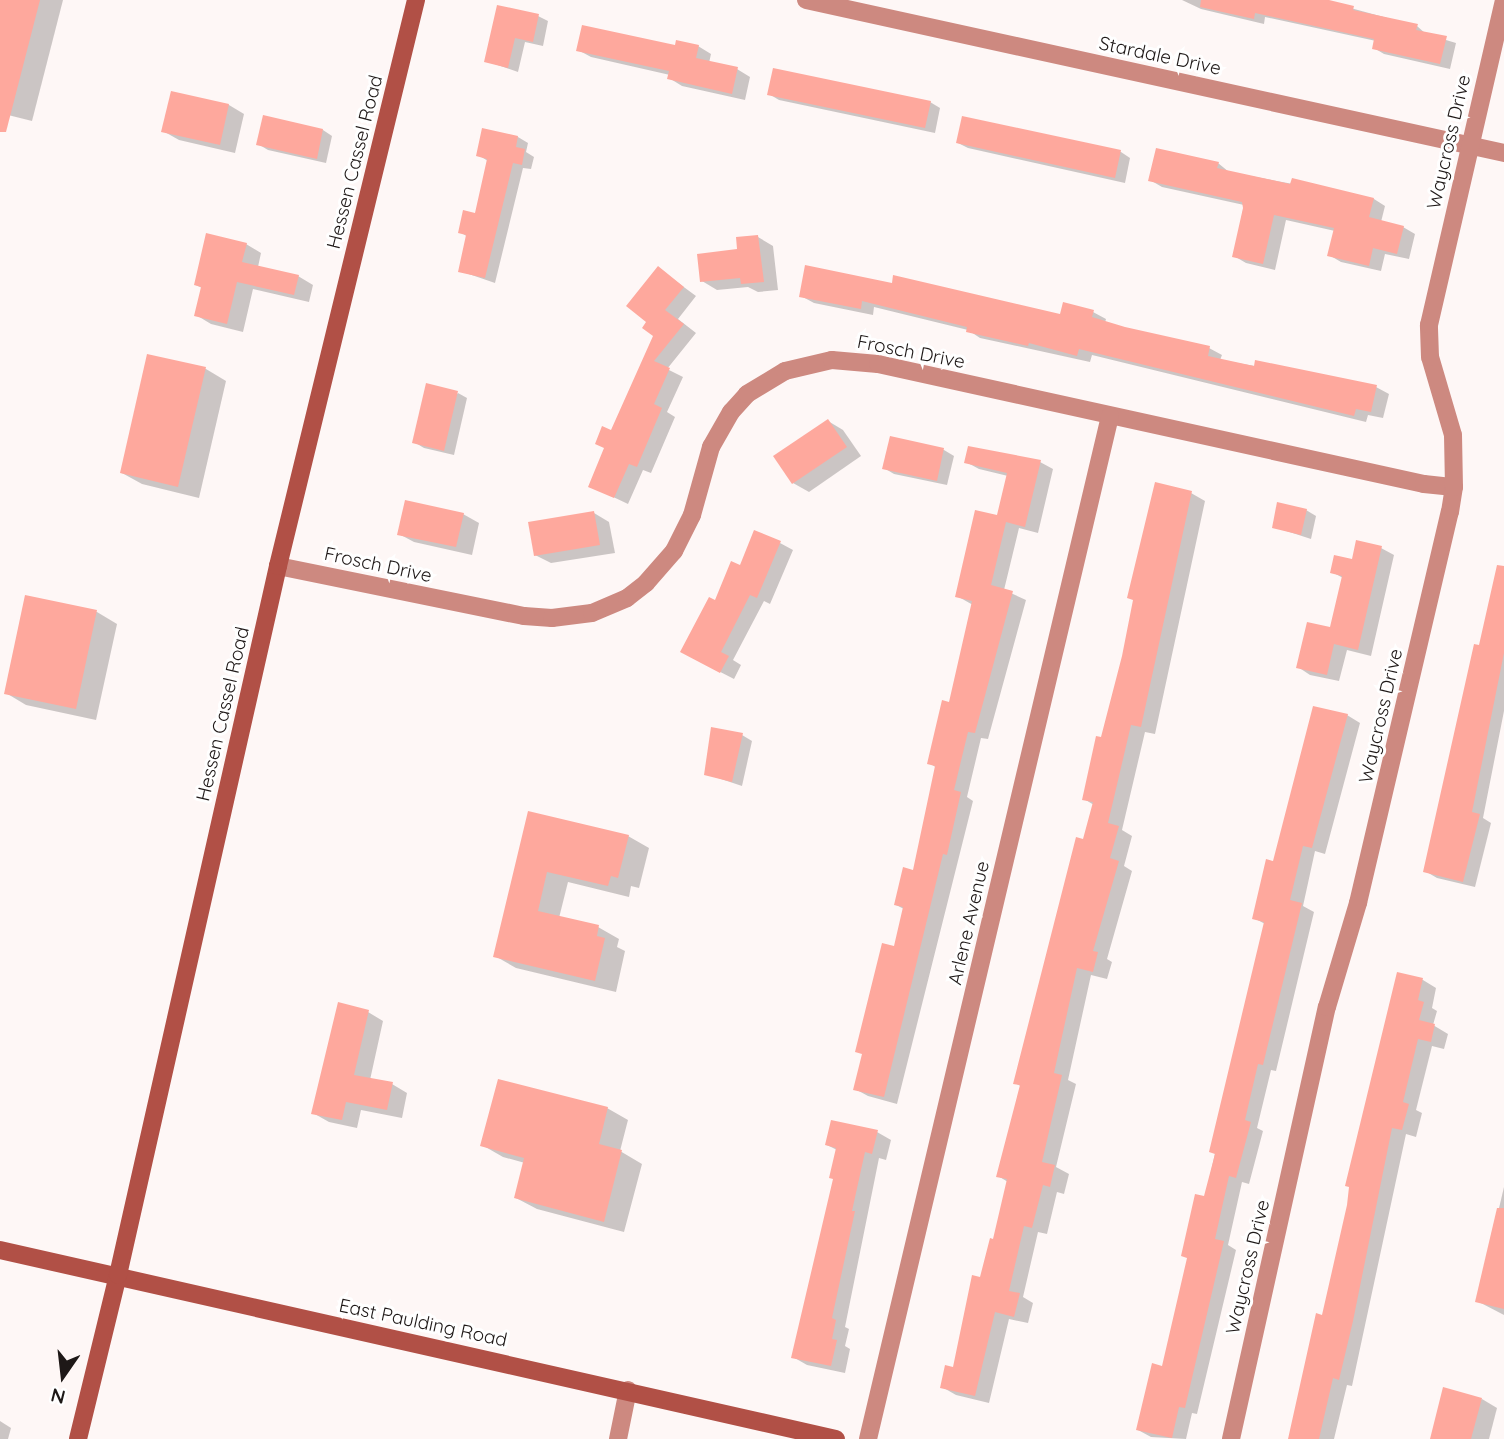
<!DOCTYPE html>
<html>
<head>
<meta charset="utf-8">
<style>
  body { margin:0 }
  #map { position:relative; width:1504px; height:1439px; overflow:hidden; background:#fef7f6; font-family:Quicksand,sans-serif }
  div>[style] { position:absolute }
  .shadow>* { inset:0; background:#0003 }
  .building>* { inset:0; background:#fea89d }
  .minor>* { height:18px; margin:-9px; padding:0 9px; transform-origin:9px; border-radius:9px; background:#cd8980 }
  .secondary>* { height:18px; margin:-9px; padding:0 9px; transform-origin:9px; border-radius:9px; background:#b15046 }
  span { translate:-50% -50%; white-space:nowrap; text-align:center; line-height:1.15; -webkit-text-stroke:6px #fff; paint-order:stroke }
  .street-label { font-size:19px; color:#1e1817 }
  .north { position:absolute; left:28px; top:1341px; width:70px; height:70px; -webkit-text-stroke:5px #fff; paint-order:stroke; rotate:194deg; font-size:19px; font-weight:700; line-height:28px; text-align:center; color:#1e1817 }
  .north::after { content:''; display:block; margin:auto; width:24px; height:32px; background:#1e1817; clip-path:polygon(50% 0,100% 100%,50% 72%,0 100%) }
</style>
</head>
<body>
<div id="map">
  <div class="shadow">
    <i style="clip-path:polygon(0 0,63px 0,32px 121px,0 113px)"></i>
    <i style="clip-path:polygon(1182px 0,1321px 0,1417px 26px,1426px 34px,1456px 43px,1450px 69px,1384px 54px,1374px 48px,1376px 41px,1265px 17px,1264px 24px,1201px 9px)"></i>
    <i style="clip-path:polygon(538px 16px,548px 21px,543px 46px,525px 42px,518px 72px,486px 61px)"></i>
    <i style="clip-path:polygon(698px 46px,711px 54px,709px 63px,737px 69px,750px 77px,745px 100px,682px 86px,669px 78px,670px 75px,591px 57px,578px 50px)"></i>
    <i style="clip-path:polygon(172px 93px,229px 105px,244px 114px,235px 153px,179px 140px,163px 131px)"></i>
    <i style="clip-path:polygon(769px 94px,930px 102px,940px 108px,935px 133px,779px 100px)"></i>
    <i style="clip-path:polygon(963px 118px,1121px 152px,1130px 158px,1125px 183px,968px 148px,958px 143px)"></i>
    <i style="clip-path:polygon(323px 130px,332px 136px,326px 163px,268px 150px,258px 144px)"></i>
    <i style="clip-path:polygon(484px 130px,518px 137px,528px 143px,526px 152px,534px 157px,531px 169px,523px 168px,495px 283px,460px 271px,468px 237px,460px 232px,477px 215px,488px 161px,478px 155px)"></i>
    <i style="clip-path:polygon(1218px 163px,1229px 172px,1374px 199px,1385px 206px,1381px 222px,1403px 227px,1415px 234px,1409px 259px,1385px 254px,1381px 271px,1341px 262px,1329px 255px,1335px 231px,1286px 220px,1275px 270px,1246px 263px,1234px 256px,1244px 205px,1162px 187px,1150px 180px)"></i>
    <i style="clip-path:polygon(758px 237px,773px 246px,778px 290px,758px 292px,748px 287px,717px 290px,702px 281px)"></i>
    <i style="clip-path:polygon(246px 244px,261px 253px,258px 267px,298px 276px,313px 285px,309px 302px,253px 289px,243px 332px,211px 324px,196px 315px,202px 288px,196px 285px)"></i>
    <i style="clip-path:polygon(658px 268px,696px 296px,678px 319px,696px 333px,667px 369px,683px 377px,667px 412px,675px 417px,651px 473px,643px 470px,628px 504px,590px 486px,655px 336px,649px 322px)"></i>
    <i style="clip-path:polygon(801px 296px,1061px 316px,1093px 312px,1106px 319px,1105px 323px,1209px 348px,1222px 355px,1220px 360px,1376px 387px,1389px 394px,1383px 418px,1368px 415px,1366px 422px,1092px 355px,1090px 362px,980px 338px,968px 330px,874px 307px,873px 315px,814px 303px)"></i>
    <i style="clip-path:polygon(149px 356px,206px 369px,226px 381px,199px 498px,142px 484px,122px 473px)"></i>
    <i style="clip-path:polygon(458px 393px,467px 398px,454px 455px,424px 448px,414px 442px)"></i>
    <i style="clip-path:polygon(828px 421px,843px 430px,861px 456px,809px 492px,793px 483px)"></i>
    <i style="clip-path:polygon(891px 438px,944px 450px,954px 456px,947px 485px,894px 474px,884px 468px)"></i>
    <i style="clip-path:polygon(966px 462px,1040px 462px,1053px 469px,1038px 533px,1019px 528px,1004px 590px,1026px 600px,988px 739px,981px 738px,967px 797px,973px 801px,897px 1104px,868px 1096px,855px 1089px,896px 949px,904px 909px,896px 905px,914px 872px,937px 768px,929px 763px,950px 704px,973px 605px,957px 596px,998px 517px,1008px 476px,979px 469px)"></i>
    <i style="clip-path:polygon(1191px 493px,1205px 501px,1155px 734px,1145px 732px,1122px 830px,1132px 836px,1124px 866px,1132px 871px,1107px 959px,1112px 962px,1107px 979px,1091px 975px,1068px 1080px,1076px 1084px,1056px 1167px,1069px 1174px,1064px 1194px,1057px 1192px,1047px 1234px,1038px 1232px,1023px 1297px,1033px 1303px,1028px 1323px,1009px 1319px,989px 1403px,956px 1395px,942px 1387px,954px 1369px,994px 1241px,1008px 1182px,998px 1176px,1022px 1087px,1015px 1083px,1094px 805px,1084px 799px)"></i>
    <i style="clip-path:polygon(1306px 510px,1316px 516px,1311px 539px,1274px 527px)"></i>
    <i style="clip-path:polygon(594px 513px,609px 522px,615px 553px,551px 563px,535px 555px)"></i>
    <i style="clip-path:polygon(463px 514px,479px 523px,472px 555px,414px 542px,399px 534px)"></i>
    <i style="clip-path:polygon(780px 543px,793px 550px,770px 604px,764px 601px,733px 660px,741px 665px,734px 679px,695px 659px,716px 603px,741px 567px)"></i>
    <i style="clip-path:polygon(1381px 548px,1394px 555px,1371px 656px,1347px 650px,1339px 681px,1310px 675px,1298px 667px,1331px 629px,1343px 578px,1332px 572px)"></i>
    <i style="clip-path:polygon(1504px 574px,1504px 711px,1483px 818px,1491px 823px,1475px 887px,1437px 878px,1425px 871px,1480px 647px)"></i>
    <i style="clip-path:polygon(27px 597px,97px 612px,117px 624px,96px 720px,26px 705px,6px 693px)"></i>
    <i style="clip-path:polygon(1347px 715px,1360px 723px,1325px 854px,1315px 851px,1303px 906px,1314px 912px,1276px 1071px,1271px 1070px,1257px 1128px,1263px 1131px,1249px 1184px,1242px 1182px,1228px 1245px,1236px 1250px,1197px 1414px,1192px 1413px,1186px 1439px,1151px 1437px,1138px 1430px,1163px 1368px,1205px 1199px,1265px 924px,1254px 918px,1274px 863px)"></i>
    <i style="clip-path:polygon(742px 735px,752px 741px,742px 786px,706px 774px)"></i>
    <i style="clip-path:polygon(529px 813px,628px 836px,649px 848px,639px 888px,631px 886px,629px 897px,568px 882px,559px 918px,598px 927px,619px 939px,617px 947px,625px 951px,616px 992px,516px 968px,495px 956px)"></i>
    <i style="clip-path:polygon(1399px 974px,1423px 980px,1436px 988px,1432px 1008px,1437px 1011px,1433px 1025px,1448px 1034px,1444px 1049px,1432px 1046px,1416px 1110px,1422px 1113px,1416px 1137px,1406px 1134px,1352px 1386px,1347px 1385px,1334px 1439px,1290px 1439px,1324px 1317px)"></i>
    <i style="clip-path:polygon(368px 1012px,383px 1021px,370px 1080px,392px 1084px,407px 1093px,402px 1118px,361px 1110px,357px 1128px,329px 1122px,313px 1113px)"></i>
    <i style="clip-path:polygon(607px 1108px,628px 1120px,620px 1151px,642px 1164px,624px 1232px,537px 1209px,516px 1198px,525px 1163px,503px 1157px,482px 1145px)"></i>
    <i style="clip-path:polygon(877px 1132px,891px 1140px,886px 1160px,879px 1158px,845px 1327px,849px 1329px,845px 1346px,850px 1349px,845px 1373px,807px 1365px,793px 1357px,835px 1179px,837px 1150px,827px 1145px)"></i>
    <i style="clip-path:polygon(1504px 1187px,1504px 1315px,1477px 1301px)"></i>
    <i style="clip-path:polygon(1482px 1399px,1497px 1408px,1489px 1439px,1432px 1439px)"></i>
    <i style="clip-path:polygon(0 1421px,11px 1428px,8px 1439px,0 1439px)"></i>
  </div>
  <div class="building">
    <i style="clip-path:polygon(0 0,40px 0,6px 132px,0 132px)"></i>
    <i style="clip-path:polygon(1201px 0,1329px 0,1354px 6px,1353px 10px,1418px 24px,1416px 30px,1447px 36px,1440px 64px,1372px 49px,1374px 39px,1255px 13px,1254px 19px,1200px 7px)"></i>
    <i style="clip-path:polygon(497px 5px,539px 14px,533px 42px,515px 38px,508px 68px,484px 62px)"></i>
    <i style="clip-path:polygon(582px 25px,675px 45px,676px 40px,699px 45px,696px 58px,738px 67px,732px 94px,667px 79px,669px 71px,576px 51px)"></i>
    <i style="clip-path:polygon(773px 68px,931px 101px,925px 128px,767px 95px)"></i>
    <i style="clip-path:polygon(171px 91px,229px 104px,220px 145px,161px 132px)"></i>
    <i style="clip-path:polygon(263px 115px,323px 129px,317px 159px,256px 145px)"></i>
    <i style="clip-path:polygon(962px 116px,1121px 150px,1115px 178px,956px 143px)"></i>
    <i style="clip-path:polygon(482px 128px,518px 136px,516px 147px,525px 149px,522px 165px,513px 163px,485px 278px,458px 272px,466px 235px,458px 233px,463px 210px,475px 213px,487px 159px,476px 156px)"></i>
    <i style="clip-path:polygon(1156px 148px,1219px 162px,1217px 168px,1290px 184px,1292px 178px,1374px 198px,1369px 217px,1404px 226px,1397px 254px,1373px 248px,1369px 266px,1327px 256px,1334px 228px,1274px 215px,1263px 264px,1232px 257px,1243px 208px,1242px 202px,1148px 181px)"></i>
    <i style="clip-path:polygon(206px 233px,247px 243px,242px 262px,299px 275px,294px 295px,237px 282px,227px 324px,194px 316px,201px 287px,194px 285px)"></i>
    <i style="clip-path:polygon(758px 235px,764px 282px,741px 284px,740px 278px,700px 282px,697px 254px,737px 249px,736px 237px)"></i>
    <i style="clip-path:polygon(805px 265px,892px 283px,893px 275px,1060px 314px,1063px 302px,1094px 310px,1092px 317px,1125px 327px,1210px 346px,1208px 356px,1254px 366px,1255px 360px,1377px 385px,1371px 412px,1356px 409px,1354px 416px,1079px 349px,1077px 356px,1029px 343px,1028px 346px,966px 332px,967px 327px,862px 301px,861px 309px,799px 297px)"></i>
    <i style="clip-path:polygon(658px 266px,684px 287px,665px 310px,684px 324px,654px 361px,670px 368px,654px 404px,662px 408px,637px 467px,629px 464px,614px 498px,588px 487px,604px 448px,595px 444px,602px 426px,611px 430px,653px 336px,642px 328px,646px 322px,626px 306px)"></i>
    <i style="clip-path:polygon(147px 354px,206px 367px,178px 487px,120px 473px)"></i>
    <i style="clip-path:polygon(426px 383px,458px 391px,444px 451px,412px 443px)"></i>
    <i style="clip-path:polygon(828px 419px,847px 447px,792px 484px,773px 456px)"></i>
    <i style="clip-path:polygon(890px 436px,944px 448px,937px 481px,882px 469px)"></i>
    <i style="clip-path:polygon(968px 446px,1041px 460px,1025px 527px,1006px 522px,991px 585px,1013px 591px,975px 733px,968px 732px,954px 790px,961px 792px,947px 855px,943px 854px,884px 1097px,853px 1090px,862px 1054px,855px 1052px,882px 943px,894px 946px,903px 907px,894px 905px,903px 867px,913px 870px,935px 766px,927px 764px,942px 700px,949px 702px,972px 601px,955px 597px,975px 510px,997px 515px,1007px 473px,964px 463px)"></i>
    <i style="clip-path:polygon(1155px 482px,1192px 491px,1141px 727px,1131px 725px,1108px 823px,1119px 826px,1110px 858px,1119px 861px,1093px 951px,1098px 952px,1093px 972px,1077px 968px,1054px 1073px,1062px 1075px,1042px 1162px,1055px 1165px,1050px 1187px,1043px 1185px,1032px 1228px,1024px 1226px,1009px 1291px,1020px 1293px,1014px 1317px,995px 1312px,975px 1396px,940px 1388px,945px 1365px,953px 1367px,972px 1275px,980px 1277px,990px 1238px,993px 1239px,1007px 1179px,996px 1177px,1020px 1085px,1013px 1084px,1076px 837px,1083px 839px,1093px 802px,1082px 800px,1096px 736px,1101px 737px,1122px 656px,1133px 600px,1127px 598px)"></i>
    <i style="clip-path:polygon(405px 500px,464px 513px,456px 547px,397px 535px)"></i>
    <i style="clip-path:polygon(1277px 502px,1307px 509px,1301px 535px,1272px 528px)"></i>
    <i style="clip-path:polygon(594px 511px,600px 545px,534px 556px,528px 522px)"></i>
    <i style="clip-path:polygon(754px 530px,781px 541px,757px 598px,750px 595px,721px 652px,729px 656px,720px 673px,680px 652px,709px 597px,715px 600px,731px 561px,740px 565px)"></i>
    <i style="clip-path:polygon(1356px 540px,1382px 546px,1358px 650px,1334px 644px,1327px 675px,1296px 668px,1307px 622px,1330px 627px,1342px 576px,1330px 573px,1334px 555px,1352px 559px)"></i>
    <i style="clip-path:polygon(1497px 565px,1504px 566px,1504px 653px,1472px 812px,1480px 814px,1463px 882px,1423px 872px,1474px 644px,1479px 645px)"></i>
    <i style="clip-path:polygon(25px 595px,97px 610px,76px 709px,4px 694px)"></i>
    <i style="clip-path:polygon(1313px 706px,1348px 714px,1312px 848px,1303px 846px,1290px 900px,1302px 903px,1263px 1065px,1258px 1064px,1245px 1120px,1251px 1122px,1236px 1178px,1229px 1176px,1215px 1239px,1224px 1241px,1185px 1408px,1179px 1407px,1172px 1438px,1136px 1430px,1152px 1363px,1162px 1366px,1187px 1258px,1181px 1256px,1195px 1194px,1204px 1196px,1215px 1154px,1209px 1152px,1264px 922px,1252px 919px,1266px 859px,1273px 861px)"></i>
    <i style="clip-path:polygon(711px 727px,743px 733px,732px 782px,704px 775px)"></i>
    <i style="clip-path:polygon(528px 811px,629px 835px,618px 878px,611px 876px,608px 886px,547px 872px,538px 911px,599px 925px,597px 936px,605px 938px,595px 981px,493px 957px)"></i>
    <i style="clip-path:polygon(1397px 972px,1423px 978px,1418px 1000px,1424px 1002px,1419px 1020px,1435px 1024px,1431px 1042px,1418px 1039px,1403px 1102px,1409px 1104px,1402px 1130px,1392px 1128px,1353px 1321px,1339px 1380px,1333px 1378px,1319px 1439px,1288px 1439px,1316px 1313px,1322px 1315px,1347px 1205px,1349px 1187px,1345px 1186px)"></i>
    <i style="clip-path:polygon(338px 1002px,369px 1010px,354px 1075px,393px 1082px,387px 1110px,346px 1102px,342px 1120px,311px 1114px)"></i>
    <i style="clip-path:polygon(498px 1079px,608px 1107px,599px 1144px,622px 1150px,604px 1222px,514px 1198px,524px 1158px,480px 1146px)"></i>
    <i style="clip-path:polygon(831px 1120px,878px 1130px,872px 1154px,865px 1152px,852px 1211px,855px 1211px,832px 1318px,836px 1320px,832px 1339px,837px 1340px,831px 1366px,791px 1358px,833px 1179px,829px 1178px,836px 1148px,825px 1145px)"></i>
    <i style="clip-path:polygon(1497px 1208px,1504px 1208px,1504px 1309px,1475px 1302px)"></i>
    <i style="clip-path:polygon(1443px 1387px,1482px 1398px,1471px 1439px,1430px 1439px)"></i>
  </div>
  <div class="minor">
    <i style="left:806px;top:0;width:715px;rotate:12.36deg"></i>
    <i style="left:278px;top:566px;width:251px;rotate:11.5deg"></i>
    <i style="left:524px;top:616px;width:28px;rotate:4deg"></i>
    <i style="left:552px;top:618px;width:40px;rotate:-7.1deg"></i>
    <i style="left:592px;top:613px;width:38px;rotate:-23deg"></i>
    <i style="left:627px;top:598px;width:24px;rotate:-38deg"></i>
    <i style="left:646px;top:583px;width:43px;rotate:-48.8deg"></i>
    <i style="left:674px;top:551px;width:40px;rotate:-63.4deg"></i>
    <i style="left:692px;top:515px;width:71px;rotate:-74.4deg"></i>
    <i style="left:711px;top:447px;width:40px;rotate:-60.3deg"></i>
    <i style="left:731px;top:412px;width:24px;rotate:-48deg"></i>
    <i style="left:747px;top:394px;width:44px;rotate:-31.2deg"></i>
    <i style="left:785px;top:371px;width:48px;rotate:-13.2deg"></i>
    <i style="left:832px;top:360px;width:46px;rotate:5deg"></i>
    <i style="left:878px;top:364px;width:559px;rotate:12.4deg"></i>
    <i style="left:1424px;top:484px;width:30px;rotate:6deg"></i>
    <i style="left:618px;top:1439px;width:50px;rotate:-78.5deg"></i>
    <i style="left:868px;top:1439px;width:1051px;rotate:-76.69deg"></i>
    <i style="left:1231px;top:1439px;width:443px;rotate:-77.5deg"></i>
    <i style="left:1327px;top:1007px;width:109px;rotate:-73.4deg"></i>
    <i style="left:1358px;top:903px;width:402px;rotate:-76.8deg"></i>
    <i style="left:1450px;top:512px;width:25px;rotate:-81deg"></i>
    <i style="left:1454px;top:487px;width:52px;rotate:-91.1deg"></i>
    <i style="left:1453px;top:435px;width:81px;rotate:-106.4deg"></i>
    <i style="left:1430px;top:357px;width:32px;rotate:-92deg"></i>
    <i style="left:1429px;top:325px;width:334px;rotate:-77deg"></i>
  </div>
  <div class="secondary">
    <i style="left:0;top:1250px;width:857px;rotate:12.74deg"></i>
    <i style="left:78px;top:1439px;width:169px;rotate:-76.3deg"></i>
    <i style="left:118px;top:1275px;width:727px;rotate:-77.28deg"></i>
    <i style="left:278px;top:566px;width:583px;rotate:-76.3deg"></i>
  </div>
  <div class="street-label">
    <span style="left:1160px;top:56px;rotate:12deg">Stardale Drive</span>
    <span style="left:1449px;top:142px;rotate:-77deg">Waycross Drive</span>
    <span style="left:355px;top:162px;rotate:-76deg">Hessen Cassel Road</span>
    <span style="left:911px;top:352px;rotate:11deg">Frosch Drive</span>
    <span style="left:378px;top:565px;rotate:12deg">Frosch Drive</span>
    <span style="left:223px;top:714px;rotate:-77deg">Hessen Cassel Road</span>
    <span style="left:1381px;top:716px;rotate:-77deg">Waycross Drive</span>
    <span style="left:969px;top:923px;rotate:-77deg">Arlene Avenue</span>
    <span style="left:1248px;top:1267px;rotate:-77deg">Waycross Drive</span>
    <span style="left:423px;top:1323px;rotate:12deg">East Paulding Road</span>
  </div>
  <div class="north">N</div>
</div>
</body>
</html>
